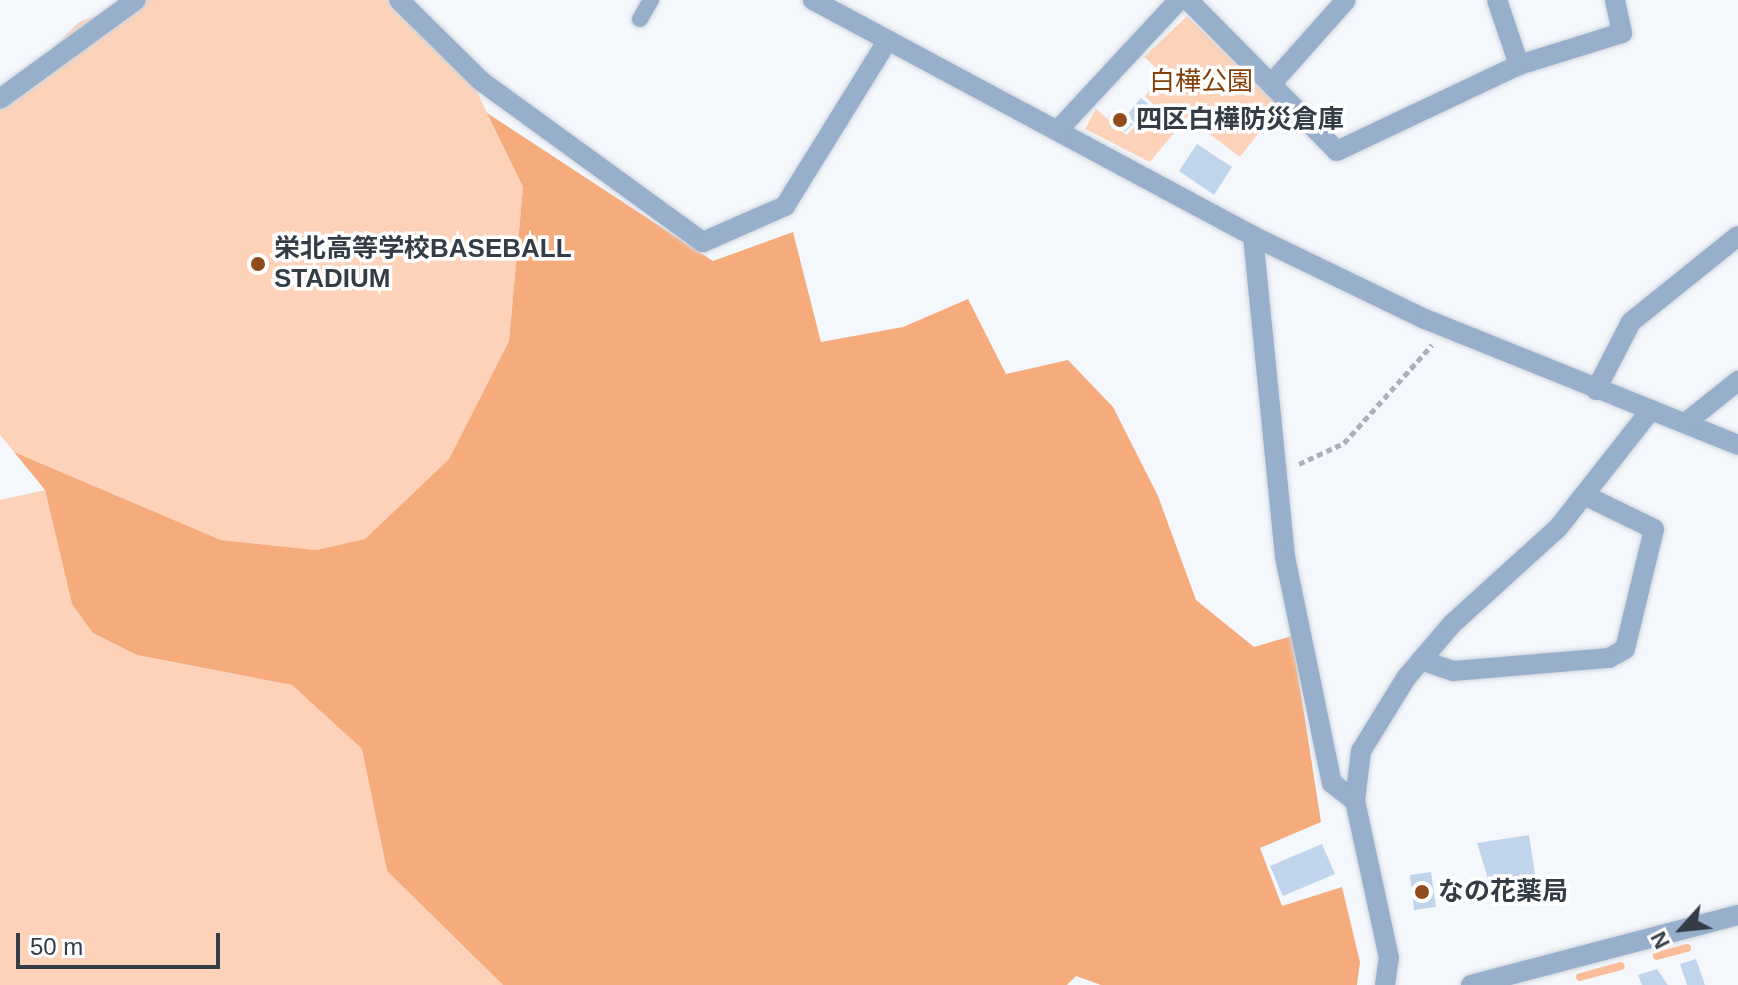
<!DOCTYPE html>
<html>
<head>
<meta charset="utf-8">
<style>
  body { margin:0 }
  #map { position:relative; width:1738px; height:985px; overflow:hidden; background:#f4f8fd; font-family:Arial,"Noto Sans JP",sans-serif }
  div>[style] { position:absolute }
  .green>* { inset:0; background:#fdd2b9 }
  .forest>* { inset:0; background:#f6ab7d }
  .stream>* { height:8px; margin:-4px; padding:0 4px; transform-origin:4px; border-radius:4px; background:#fbbd99 }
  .building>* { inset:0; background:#c0d4ec }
  .path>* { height:5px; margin-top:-2.5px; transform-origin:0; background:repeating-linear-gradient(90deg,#abb1b8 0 6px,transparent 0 10px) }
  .roads { filter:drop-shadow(0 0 2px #d1d6dc) drop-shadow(0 0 2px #d1d6dc) }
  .service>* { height:16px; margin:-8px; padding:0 8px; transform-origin:8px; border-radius:8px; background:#98afcc }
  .minor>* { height:20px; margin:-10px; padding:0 10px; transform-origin:10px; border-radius:10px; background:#98afcc }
  .tertiary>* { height:20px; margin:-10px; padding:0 10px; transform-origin:10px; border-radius:10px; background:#98afcc }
  .dots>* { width:22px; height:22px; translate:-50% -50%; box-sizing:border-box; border:4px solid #fff; border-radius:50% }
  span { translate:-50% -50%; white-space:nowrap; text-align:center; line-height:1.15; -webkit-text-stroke:7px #fff; paint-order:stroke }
  .park-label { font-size:26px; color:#823f08 }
  .poi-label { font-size:26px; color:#343c46; font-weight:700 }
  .left { translate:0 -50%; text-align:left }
  .north { position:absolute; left:1642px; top:889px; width:80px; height:80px; -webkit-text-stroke:6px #fff; paint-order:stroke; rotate:243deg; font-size:22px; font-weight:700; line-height:32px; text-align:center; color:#343c46 }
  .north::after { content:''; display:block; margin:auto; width:28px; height:36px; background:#343c46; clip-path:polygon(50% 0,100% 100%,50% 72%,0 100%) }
  .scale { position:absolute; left:16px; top:933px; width:204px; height:36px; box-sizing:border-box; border:4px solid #343c46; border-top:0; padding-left:10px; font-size:24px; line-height:28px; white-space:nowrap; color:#343c46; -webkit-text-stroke:6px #fff; paint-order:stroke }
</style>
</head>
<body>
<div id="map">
  <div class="green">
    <i style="clip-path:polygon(141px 0,399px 0,462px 61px,523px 187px,509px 341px,449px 459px,365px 539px,316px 550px,221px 540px,14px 452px,0 435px,0 101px,79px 22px)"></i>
    <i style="clip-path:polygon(1187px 16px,1280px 106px,1240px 157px,1187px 117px,1150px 162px,1085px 129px,1096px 109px,1127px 135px,1154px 105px,1145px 96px,1163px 74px,1144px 57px)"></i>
    <i style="clip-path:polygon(45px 490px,72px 604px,137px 655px,292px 685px,362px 749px,387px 871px,503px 985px,0 985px,0 500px)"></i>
  </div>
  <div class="forest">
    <i style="clip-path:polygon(487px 113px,713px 261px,793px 232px,821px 342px,903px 327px,968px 299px,1006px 374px,1068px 360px,1113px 407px,1158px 496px,1196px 600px,1254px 647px,1292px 636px,1321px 822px,1260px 848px,1282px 906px,1342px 887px,1360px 962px,1357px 985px,1101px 985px,1076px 976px,1067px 985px,503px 985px,387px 871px,362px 749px,292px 685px,137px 655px,93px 633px,72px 604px,45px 490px,14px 452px,221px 540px,316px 550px,365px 539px,449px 459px,509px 341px,523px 187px)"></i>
  </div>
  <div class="stream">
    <i style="left:1657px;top:956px;width:31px;rotate:-15deg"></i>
    <i style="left:1580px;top:977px;width:42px;rotate:-15deg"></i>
  </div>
  <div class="building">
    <i style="clip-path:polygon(1141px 98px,1150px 106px,1135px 123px,1127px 115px)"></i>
    <i style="clip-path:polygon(1115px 109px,1133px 124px,1125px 132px,1108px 117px)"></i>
    <i style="clip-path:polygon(1197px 144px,1232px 167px,1214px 195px,1179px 171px)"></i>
    <i style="clip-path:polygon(1529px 835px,1538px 892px,1494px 898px,1477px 843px)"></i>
    <i style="clip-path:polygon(1322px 844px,1335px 874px,1283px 896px,1270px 866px)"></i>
    <i style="clip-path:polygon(1431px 872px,1436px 907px,1414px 910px,1410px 875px)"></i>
    <i style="clip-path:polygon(1696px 959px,1705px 985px,1687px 985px,1680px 964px)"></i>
    <i style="clip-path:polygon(1657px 969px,1668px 985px,1642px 985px,1638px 975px)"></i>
  </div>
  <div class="path">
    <i style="left:1299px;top:464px;width:50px;rotate:-25deg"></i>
    <i style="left:1344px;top:443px;width:132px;rotate:-48.1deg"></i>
  </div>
  <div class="roads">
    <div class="service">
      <i style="left:640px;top:19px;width:22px;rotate:-60deg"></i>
    </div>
    <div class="minor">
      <i style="left:399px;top:0;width:115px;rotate:44.6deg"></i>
      <i style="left:481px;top:81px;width:274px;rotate:36deg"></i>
      <i style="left:703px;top:242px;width:90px;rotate:-23.7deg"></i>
      <i style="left:785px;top:206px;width:195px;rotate:-58.2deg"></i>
      <i style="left:813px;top:0;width:499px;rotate:28.2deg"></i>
      <i style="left:1253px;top:236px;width:191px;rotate:25.8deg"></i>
      <i style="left:1425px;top:319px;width:337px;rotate:21.9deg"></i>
      <i style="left:1188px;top:0;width:212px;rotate:45.4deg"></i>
      <i style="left:1337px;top:151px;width:201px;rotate:-25.3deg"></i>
      <i style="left:1519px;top:65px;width:108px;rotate:-17.3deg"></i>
      <i style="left:1622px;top:33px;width:34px;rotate:-102deg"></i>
      <i style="left:1497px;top:0;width:69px;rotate:71.3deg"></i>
      <i style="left:1274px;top:81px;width:108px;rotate:-48.4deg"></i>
      <i style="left:0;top:99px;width:168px;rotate:-36.1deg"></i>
      <i style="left:1059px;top:129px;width:176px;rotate:-47.1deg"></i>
      <i style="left:1253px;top:236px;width:323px;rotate:84.3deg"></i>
      <i style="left:1285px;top:557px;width:231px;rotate:78.3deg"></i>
      <i style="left:1332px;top:783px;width:29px;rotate:38deg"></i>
      <i style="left:1596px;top:390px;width:76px;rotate:-62.8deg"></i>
      <i style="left:1631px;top:322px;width:137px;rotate:-38.8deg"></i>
      <i style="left:1689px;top:420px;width:63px;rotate:-38.5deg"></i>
      <i style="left:1421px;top:660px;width:34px;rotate:19deg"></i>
      <i style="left:1453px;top:671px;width:157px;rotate:-4.8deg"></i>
      <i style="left:1609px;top:658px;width:18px;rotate:-29deg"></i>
      <i style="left:1625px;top:649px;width:123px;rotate:-76.4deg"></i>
      <i style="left:1654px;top:529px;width:76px;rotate:-154.1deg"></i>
      <i style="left:1471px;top:985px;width:276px;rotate:-14.7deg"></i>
    </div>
    <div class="tertiary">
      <i style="left:1385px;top:985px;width:27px;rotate:-82deg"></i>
      <i style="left:1389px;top:958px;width:161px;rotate:-102.2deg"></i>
      <i style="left:1355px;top:801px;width:50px;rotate:-83.2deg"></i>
      <i style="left:1361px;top:751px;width:86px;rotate:-58.3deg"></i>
      <i style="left:1406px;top:678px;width:71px;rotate:-49.6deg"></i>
      <i style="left:1452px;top:624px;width:143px;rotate:-42.2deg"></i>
      <i style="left:1558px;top:528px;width:150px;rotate:-51.8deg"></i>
    </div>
  </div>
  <div class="dots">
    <i style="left:1120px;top:120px;background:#8f4c1c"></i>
    <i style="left:258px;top:264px;background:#8f4c1c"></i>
    <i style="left:1422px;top:892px;background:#8f4c1c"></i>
  </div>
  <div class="park-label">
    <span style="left:1201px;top:82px">白樺公園</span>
  </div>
  <div class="poi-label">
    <span class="left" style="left:1136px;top:120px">四区白樺防災倉庫</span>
    <span class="left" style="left:274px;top:264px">栄北高等学校BASEBALL<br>STADIUM</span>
    <span class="left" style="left:1438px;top:892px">なの花薬局</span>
  </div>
  <div class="north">N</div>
  <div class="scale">50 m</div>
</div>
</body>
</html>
